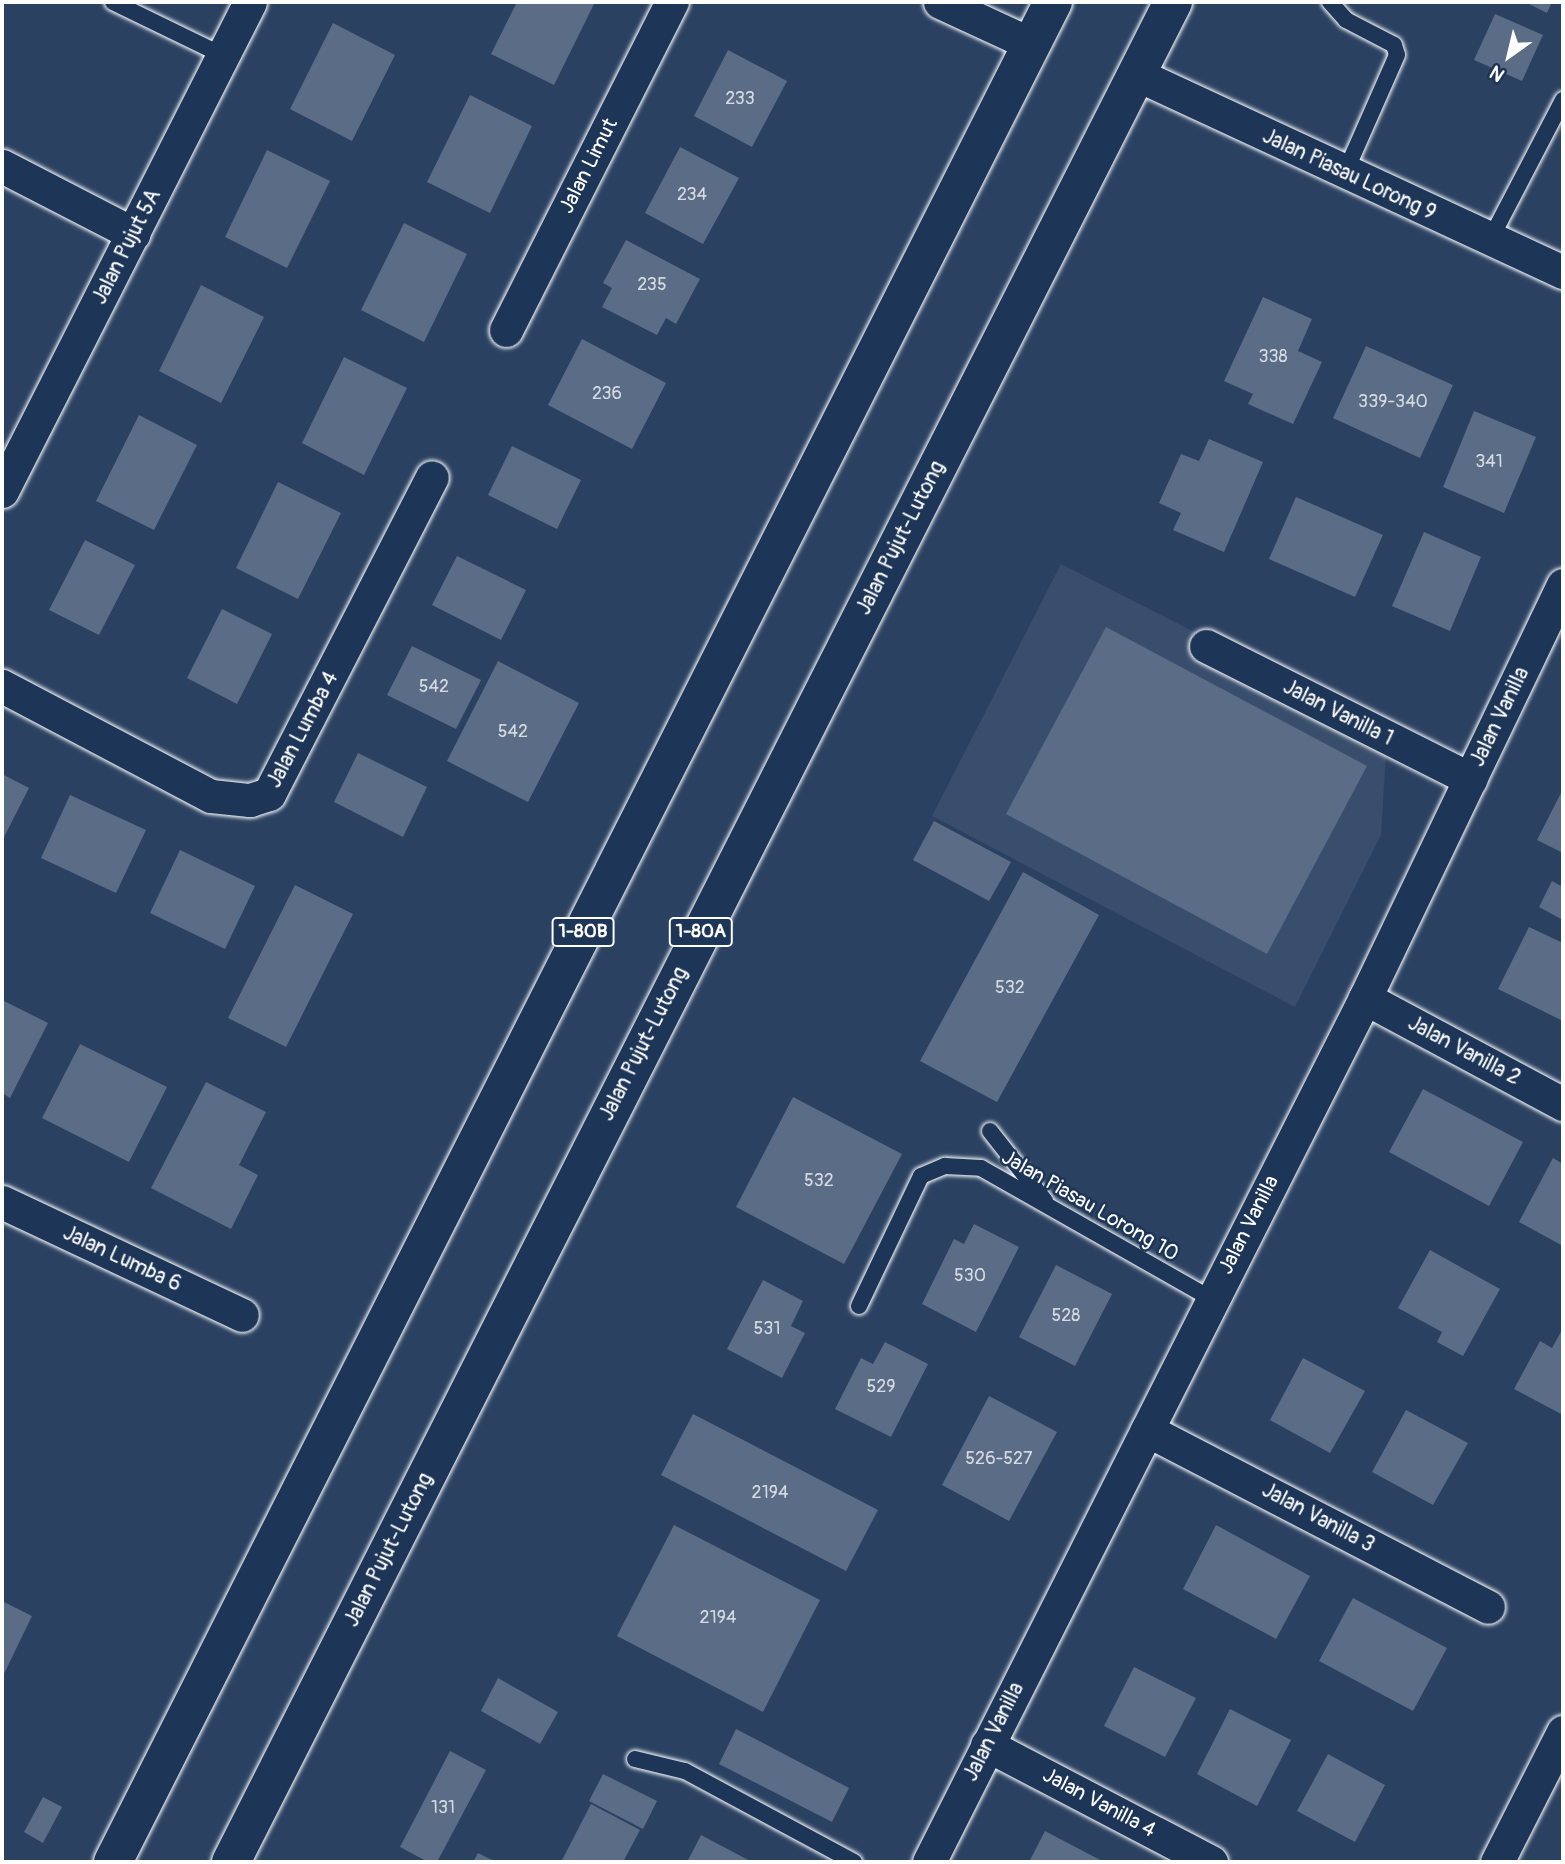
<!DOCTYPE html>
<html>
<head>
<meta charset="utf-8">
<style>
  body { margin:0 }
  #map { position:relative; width:1565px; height:1864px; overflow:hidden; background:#2a4161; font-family:Pangolin,sans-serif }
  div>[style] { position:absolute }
  .built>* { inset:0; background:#394e6c }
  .building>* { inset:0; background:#5b6c86 }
  .roads { filter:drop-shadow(0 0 2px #fff) drop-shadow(0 0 2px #fff) }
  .service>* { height:16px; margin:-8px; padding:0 8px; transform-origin:8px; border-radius:8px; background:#1d3557 }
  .minor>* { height:33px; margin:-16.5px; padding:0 16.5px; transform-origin:16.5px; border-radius:16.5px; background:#1d3557 }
  .trunk>* { height:38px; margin:-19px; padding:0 19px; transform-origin:19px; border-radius:19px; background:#1d3557 }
  span { translate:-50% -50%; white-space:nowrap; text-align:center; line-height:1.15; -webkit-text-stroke:5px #1d3557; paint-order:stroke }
  .number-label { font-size:18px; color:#d6dae1 }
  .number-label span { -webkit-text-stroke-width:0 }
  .shield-label span { padding:2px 5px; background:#1d3557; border:2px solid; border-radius:5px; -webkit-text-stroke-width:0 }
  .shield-label { font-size:19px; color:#fff; font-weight:700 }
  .street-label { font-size:21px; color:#fff }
  .frame { position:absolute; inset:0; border:4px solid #fff; pointer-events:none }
  .north { position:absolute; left:1474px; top:21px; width:70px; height:70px; -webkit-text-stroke:5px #1d3557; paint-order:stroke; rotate:214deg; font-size:19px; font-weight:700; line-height:28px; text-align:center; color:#fff }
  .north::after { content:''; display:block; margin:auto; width:24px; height:32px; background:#fff; clip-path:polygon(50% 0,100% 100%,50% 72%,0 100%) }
</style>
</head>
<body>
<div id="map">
  <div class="built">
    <i style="clip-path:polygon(1061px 564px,1208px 639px,1386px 753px,1381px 835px,1295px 1007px,932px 816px)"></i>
  </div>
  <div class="building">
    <i style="clip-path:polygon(517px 2px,595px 2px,554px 85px,491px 54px)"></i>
    <i style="clip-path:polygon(1525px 2px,1552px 2px,1547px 13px)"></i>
    <i style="clip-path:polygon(1495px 14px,1543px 35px,1522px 81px,1474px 60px)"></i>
    <i style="clip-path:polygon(333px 23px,395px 55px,352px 141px,290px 109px)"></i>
    <i style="clip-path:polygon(728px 50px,787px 81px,752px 147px,694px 116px)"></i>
    <i style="clip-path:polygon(470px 95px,532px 126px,490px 213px,427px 182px)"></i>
    <i style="clip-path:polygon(680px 147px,739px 178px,703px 244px,645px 213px)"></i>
    <i style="clip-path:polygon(267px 150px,330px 181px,287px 268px,225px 237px)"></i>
    <i style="clip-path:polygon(404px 223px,467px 254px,424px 342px,361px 310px)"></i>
    <i style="clip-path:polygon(626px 240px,700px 279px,676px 324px,666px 318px,657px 335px,602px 307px,612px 288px,603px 283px)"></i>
    <i style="clip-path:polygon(201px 285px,264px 317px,221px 403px,159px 371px)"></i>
    <i style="clip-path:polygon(1263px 297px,1312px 319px,1298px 351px,1322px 362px,1293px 424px,1248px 404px,1253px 394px,1224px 381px)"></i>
    <i style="clip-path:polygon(582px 339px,666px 383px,632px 449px,548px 405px)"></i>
    <i style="clip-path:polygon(1366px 346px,1453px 385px,1420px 458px,1333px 418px)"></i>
    <i style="clip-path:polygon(344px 357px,407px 388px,364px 475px,302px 443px)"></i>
    <i style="clip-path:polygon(1474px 411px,1536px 437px,1504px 513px,1443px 487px)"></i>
    <i style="clip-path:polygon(139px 415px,197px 445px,154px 530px,96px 501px)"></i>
    <i style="clip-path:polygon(1209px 439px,1263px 462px,1224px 552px,1173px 530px,1181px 513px,1159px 503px,1181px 454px,1199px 461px)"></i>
    <i style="clip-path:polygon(512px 446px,581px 480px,557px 529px,488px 495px)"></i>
    <i style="clip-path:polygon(278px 482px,341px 513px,298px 599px,236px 568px)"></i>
    <i style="clip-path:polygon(1296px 497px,1383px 535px,1355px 597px,1269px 559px)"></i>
    <i style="clip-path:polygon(1424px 532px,1481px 557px,1450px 631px,1392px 606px)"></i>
    <i style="clip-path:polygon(85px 540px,135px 565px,99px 635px,49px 610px)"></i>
    <i style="clip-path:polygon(457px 556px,526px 590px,501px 640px,432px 605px)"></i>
    <i style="clip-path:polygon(222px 609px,272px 634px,237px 704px,187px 678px)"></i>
    <i style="clip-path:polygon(1106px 627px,1367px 766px,1267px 954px,1006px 814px)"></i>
    <i style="clip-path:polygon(412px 646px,481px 680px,456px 729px,387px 695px)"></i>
    <i style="clip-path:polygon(498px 661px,579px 703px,528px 802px,447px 761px)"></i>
    <i style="clip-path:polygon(358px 753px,427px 787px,403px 837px,334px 802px)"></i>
    <i style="clip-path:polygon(2px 774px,29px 788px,2px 841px)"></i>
    <i style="clip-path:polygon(1563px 789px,1563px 853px,1537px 840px)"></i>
    <i style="clip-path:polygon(70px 795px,146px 830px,116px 893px,41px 858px)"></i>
    <i style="clip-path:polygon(934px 821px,1011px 862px,989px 901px,913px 860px)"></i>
    <i style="clip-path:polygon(180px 850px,255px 886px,225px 949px,150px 913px)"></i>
    <i style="clip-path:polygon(1023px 872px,1099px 915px,997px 1102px,920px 1061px)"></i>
    <i style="clip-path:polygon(1552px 881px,1563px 887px,1563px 920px,1539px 907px)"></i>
    <i style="clip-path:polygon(295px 885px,353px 914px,286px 1047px,228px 1018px)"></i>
    <i style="clip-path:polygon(1529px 927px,1563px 943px,1563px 1021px,1498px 989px)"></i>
    <i style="clip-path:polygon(2px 1000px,48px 1023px,10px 1098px,2px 1093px)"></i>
    <i style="clip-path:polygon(80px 1044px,167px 1087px,129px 1162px,42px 1118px)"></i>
    <i style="clip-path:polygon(206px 1082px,266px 1112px,239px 1165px,258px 1175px,231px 1229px,151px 1188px)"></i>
    <i style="clip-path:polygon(1423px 1089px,1523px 1142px,1489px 1206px,1389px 1152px)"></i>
    <i style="clip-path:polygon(793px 1097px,902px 1154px,844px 1264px,736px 1207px)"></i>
    <i style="clip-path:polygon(1553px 1158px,1563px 1164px,1563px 1246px,1519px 1222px)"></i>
    <i style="clip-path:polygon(974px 1224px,1019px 1247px,976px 1332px,922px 1304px,954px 1239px,964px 1244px)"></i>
    <i style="clip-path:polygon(1430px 1250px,1500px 1289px,1463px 1356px,1437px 1342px,1442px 1332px,1398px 1308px)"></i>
    <i style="clip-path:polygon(1056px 1265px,1112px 1294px,1075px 1366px,1019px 1337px)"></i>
    <i style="clip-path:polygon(763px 1280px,803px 1301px,791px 1326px,805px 1333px,782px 1378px,727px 1349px)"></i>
    <i style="clip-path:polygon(1563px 1328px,1563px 1415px,1514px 1389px,1540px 1341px,1552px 1348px)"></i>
    <i style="clip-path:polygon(885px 1342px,928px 1364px,891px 1437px,835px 1409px,861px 1358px,873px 1364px)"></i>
    <i style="clip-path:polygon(1303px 1358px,1365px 1391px,1330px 1453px,1270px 1420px)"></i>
    <i style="clip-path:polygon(989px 1396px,1057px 1432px,1009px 1521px,942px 1485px)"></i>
    <i style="clip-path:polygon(1406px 1410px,1468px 1443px,1433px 1505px,1372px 1472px)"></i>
    <i style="clip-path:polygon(693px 1414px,878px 1510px,846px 1571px,661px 1475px)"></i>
    <i style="clip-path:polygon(674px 1525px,820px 1600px,763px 1712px,617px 1636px)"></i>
    <i style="clip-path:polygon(1216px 1525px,1310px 1576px,1276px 1639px,1183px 1589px)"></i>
    <i style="clip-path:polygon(1353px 1598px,1447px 1648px,1413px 1711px,1319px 1661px)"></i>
    <i style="clip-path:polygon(2px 1601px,32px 1616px,2px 1678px)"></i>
    <i style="clip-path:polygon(1134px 1667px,1196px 1698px,1165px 1757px,1104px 1726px)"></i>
    <i style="clip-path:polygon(498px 1678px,558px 1712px,540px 1744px,481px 1711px)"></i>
    <i style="clip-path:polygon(1230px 1709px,1291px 1740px,1257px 1806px,1197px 1774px)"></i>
    <i style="clip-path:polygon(736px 1729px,849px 1788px,832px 1822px,719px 1764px)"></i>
    <i style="clip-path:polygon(450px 1751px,486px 1770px,437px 1862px,428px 1862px,400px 1847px)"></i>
    <i style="clip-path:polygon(1328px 1754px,1385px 1785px,1355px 1842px,1297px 1811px)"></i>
    <i style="clip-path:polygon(603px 1774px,657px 1801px,643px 1829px,589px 1801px)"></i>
    <i style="clip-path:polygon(43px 1797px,62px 1807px,43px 1843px,24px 1832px)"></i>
    <i style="clip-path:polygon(591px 1804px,640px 1830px,623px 1862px,561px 1862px)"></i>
    <i style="clip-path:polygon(1045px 1831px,1104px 1862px,1029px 1862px)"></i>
    <i style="clip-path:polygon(701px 1835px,752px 1862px,687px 1862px)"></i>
    <i style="clip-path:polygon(478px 1853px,496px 1862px,473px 1862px)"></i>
  </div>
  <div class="roads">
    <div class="service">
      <i style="left:113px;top:2px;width:121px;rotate:25.9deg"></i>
      <i style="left:1330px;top:2px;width:24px;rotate:48deg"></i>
      <i style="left:1346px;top:20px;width:54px;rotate:27.5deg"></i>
      <i style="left:1394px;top:45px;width:10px;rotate:73deg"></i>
      <i style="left:1397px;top:55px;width:131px;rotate:113.8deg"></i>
      <i style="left:1490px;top:240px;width:158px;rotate:-62.5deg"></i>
      <i style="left:990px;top:1131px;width:89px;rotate:51.8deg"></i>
      <i style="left:859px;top:1306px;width:144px;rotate:-64.5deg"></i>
      <i style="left:921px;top:1176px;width:26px;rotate:-23deg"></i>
      <i style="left:945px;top:1166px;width:36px;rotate:3deg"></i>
      <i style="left:981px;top:1168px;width:266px;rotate:29.6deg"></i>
      <i style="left:635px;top:1759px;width:51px;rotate:13.5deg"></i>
      <i style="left:685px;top:1771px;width:192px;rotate:28.3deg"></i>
    </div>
    <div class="minor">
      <i style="left:940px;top:2px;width:100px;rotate:24.8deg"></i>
      <i style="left:1136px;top:74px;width:471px;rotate:24.9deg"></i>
      <i style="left:2px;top:166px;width:148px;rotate:27.3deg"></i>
      <i style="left:506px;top:330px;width:368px;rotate:-63.2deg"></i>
      <i style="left:2px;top:491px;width:548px;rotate:-63.11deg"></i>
      <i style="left:1206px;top:646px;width:296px;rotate:26.7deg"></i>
      <i style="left:2px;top:686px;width:236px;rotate:27.8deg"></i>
      <i style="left:211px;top:796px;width:39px;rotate:6deg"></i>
      <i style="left:250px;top:800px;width:20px;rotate:-18deg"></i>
      <i style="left:269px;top:794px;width:356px;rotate:-62.8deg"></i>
      <i style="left:1365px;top:998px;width:225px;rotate:28.2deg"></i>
      <i style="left:2px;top:1202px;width:265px;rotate:25.2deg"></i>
      <i style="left:1147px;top:1430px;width:384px;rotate:27.4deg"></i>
      <i style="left:987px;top:1745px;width:253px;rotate:27.6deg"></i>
      <i style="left:929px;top:1862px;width:968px;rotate:-63.22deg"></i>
      <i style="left:1365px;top:998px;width:458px;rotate:-64.4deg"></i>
      <i style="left:1497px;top:1862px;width:146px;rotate:-63.1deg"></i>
    </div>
    <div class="trunk">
      <i style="left:113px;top:1862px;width:2084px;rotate:-63.19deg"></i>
      <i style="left:231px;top:1862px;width:2085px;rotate:-63.14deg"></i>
    </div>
  </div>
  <div class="number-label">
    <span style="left:740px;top:99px">233</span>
    <span style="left:692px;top:195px">234</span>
    <span style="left:652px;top:285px">235</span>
    <span style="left:1273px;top:357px">338</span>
    <span style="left:607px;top:394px">236</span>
    <span style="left:1393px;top:402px">339-340</span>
    <span style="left:1489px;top:462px">341</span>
    <span style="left:434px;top:687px">542</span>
    <span style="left:513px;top:732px">542</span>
    <span style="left:1010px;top:988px">532</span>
    <span style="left:819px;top:1181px">532</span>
    <span style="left:970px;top:1276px">530</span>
    <span style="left:1066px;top:1316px">528</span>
    <span style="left:767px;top:1329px">531</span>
    <span style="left:881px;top:1387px">529</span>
    <span style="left:999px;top:1459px">526-527</span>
    <span style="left:770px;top:1493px">2194</span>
    <span style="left:718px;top:1618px">2194</span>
    <span style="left:443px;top:1808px">131</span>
  </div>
  <div class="shield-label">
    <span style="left:583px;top:932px">1-80B</span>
    <span style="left:701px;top:932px">1-80A</span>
  </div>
  <div class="street-label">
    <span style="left:589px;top:166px;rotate:-63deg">Jalan Limut</span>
    <span style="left:1349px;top:175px;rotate:25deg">Jalan Piasau Lorong 9</span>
    <span style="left:127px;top:247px;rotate:-63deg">Jalan Pujut 5A</span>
    <span style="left:901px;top:538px;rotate:-63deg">Jalan Pujut-Lutong</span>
    <span style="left:1338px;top:713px;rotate:27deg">Jalan Vanilla 1</span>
    <span style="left:1500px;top:717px;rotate:-64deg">Jalan Vanilla</span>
    <span style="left:303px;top:730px;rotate:-62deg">Jalan Lumba 4</span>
    <span style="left:644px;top:1044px;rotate:-63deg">Jalan Pujut-Lutong</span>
    <span style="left:1464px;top:1051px;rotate:28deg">Jalan Vanilla 2</span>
    <span style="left:1090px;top:1206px;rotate:30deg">Jalan Piasau Lorong 10</span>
    <span style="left:1249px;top:1225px;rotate:-63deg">Jalan Vanilla</span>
    <span style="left:122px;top:1259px;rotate:25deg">Jalan Lumba 6</span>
    <span style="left:1318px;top:1518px;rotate:28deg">Jalan Vanilla 3</span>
    <span style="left:389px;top:1550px;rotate:-63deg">Jalan Pujut-Lutong</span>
    <span style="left:994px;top:1732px;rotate:-63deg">Jalan Vanilla</span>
    <span style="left:1099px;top:1803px;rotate:28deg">Jalan Vanilla 4</span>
  </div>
  <div class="frame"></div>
  <div class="north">N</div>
</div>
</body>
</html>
